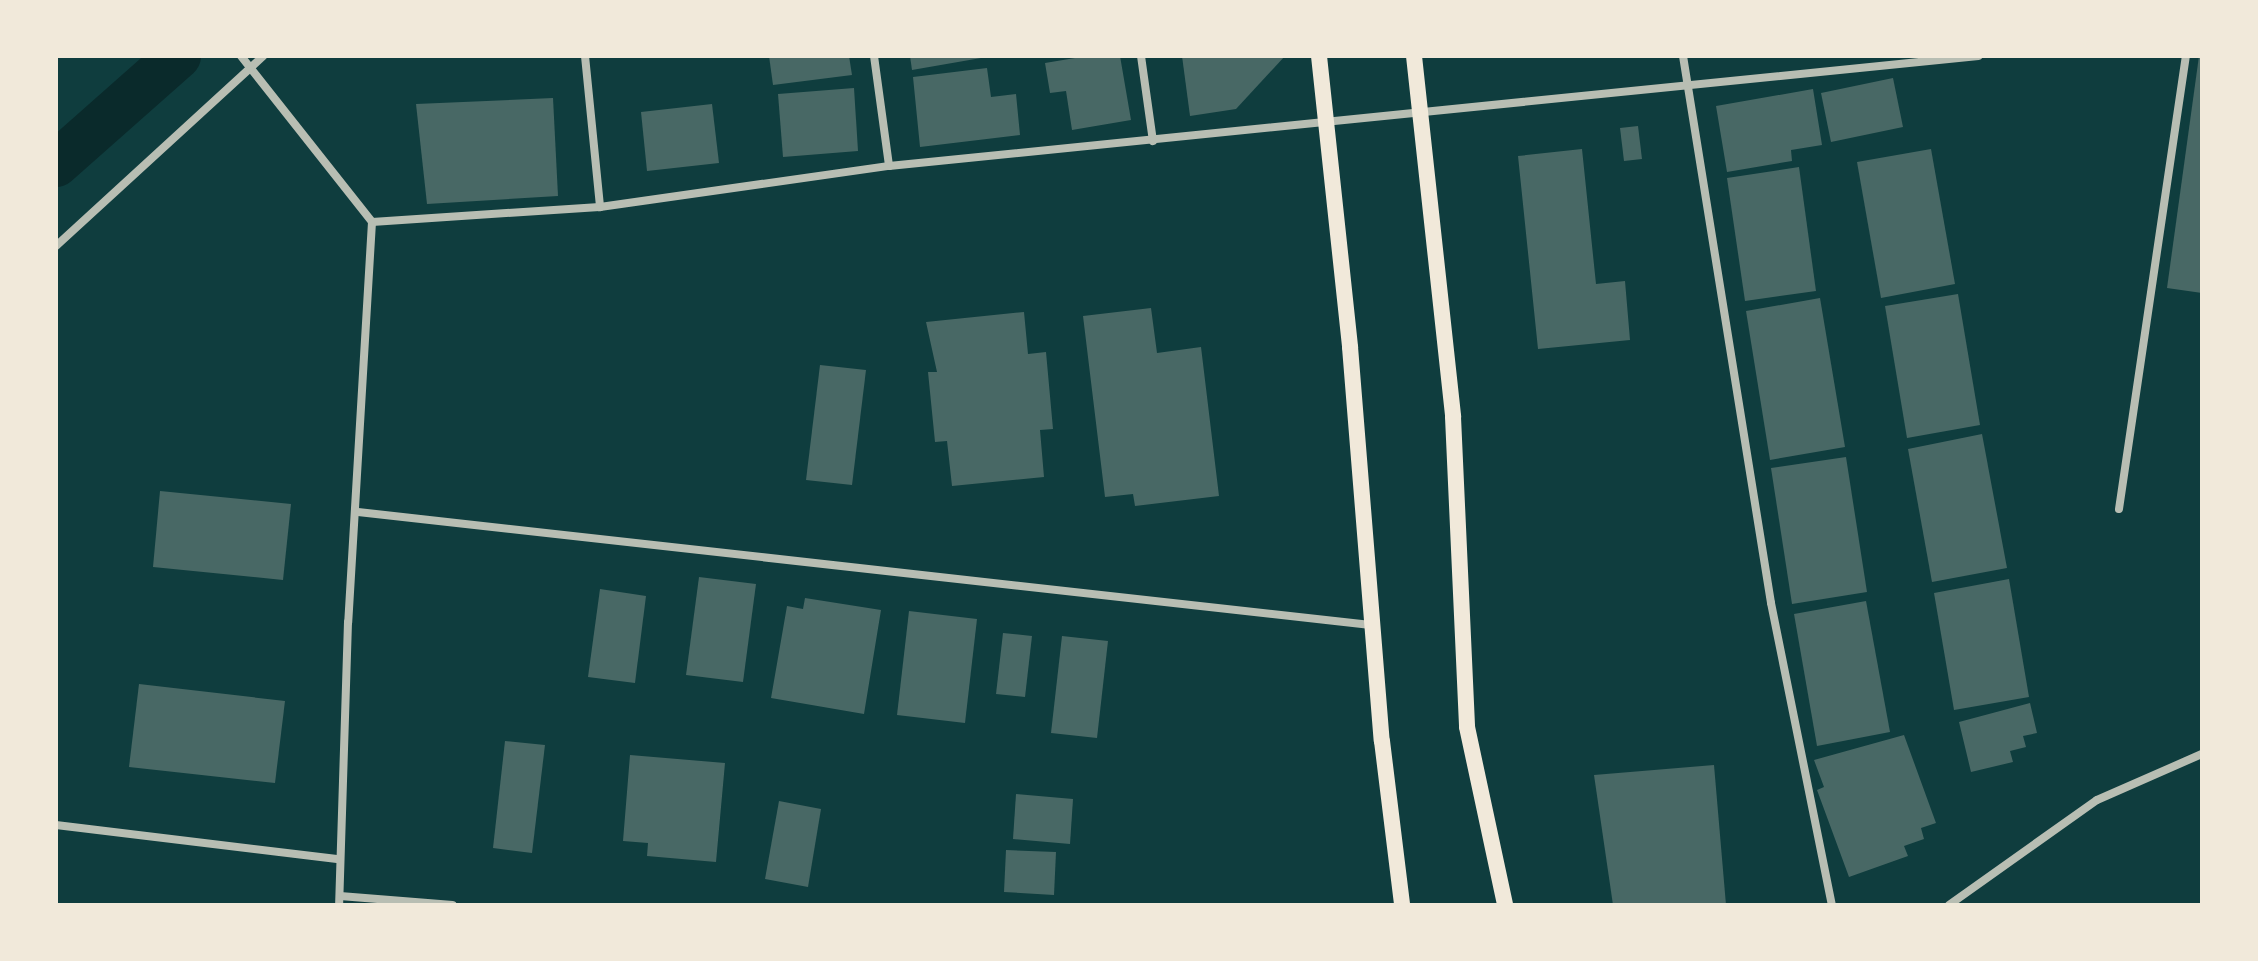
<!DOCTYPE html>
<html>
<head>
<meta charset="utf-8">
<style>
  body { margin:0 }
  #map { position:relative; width:2258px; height:961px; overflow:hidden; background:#0f3d3e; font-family:"Open Sans",sans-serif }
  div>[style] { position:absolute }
  .canal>* { height:46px; margin:-23px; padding:0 23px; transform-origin:23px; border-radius:23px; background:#0a2a2b }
  .building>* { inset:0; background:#486865 }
  .minor>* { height:8px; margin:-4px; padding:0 4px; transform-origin:4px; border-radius:4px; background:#b8beb3 }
  .secondary>* { height:16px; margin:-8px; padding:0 8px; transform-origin:8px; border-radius:8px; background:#f1e9da }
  span { translate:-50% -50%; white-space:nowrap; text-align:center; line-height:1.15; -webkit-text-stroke:6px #f1e9da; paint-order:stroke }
  .frame { position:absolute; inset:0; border:58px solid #f1e9da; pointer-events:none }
</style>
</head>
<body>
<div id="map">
  <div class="canal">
    <i style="left:56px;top:164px;width:163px;rotate:-41.5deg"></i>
  </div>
  <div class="building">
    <i style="clip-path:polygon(769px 56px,849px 56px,852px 75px,773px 85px)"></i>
    <i style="clip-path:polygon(910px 56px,981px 56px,981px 58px,912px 70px)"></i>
    <i style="clip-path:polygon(1087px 56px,1120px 56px,1131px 120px,1072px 130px,1066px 91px,1050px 93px,1045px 63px)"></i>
    <i style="clip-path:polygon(1182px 56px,1285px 56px,1236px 109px,1190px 116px)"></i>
    <i style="clip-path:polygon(2199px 56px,2202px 56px,2202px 293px,2167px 288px)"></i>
    <i style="clip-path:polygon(987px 68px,991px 97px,1016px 94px,1020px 135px,920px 147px,913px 77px)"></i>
    <i style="clip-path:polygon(1893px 78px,1903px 127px,1831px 142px,1821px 93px)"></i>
    <i style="clip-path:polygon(854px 88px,858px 151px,783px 157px,778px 94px)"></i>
    <i style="clip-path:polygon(1813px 89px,1822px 145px,1791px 150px,1792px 161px,1727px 172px,1716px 106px)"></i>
    <i style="clip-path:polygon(553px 98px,558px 196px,427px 204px,416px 104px)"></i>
    <i style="clip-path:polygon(712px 104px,719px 163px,647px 171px,641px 112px)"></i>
    <i style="clip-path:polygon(1638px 126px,1642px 159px,1624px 161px,1620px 128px)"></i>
    <i style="clip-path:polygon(1582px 149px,1596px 284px,1625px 281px,1630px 340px,1538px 349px,1518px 156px)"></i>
    <i style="clip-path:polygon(1931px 149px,1955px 284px,1881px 298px,1857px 162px)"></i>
    <i style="clip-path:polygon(1799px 167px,1816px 291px,1745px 301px,1727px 178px)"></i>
    <i style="clip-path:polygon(1958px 294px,1980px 425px,1907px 438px,1885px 306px)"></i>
    <i style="clip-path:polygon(1820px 298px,1845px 447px,1770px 460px,1746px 311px)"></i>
    <i style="clip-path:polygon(1151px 308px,1157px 353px,1201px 347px,1219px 496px,1135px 506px,1133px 494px,1105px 497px,1083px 316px)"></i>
    <i style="clip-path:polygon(1024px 312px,1028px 354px,1046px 352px,1053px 429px,1040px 430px,1044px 477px,952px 486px,947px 441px,935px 442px,928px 372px,937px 372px,926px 322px)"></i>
    <i style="clip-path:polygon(820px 365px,866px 370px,852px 485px,806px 480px)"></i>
    <i style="clip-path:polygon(1982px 434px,2007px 568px,1932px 582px,1908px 449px)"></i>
    <i style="clip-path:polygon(1846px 457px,1867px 592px,1792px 604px,1771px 468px)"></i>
    <i style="clip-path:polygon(160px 491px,291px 504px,283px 580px,153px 567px)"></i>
    <i style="clip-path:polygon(699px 577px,756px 584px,743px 682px,686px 675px)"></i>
    <i style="clip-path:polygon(2009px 579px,2029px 697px,1954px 710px,1934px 593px)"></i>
    <i style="clip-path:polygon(600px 589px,646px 596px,635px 683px,588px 677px)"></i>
    <i style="clip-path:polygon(805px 598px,881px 610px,864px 714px,771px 698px,787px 606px,803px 609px)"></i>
    <i style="clip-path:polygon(1866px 601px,1890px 732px,1817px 746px,1794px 614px)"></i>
    <i style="clip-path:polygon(909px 611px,977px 619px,965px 723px,897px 715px)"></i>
    <i style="clip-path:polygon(1003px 633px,1032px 636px,1025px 697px,996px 694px)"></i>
    <i style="clip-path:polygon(1062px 636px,1108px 641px,1097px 738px,1051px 733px)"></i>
    <i style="clip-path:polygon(139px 684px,285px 701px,275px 783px,129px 767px)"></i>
    <i style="clip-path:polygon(2030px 703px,2037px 733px,2023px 736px,2026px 747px,2010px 751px,2013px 762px,1971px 772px,1959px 722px)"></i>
    <i style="clip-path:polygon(1904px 735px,1936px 823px,1921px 828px,1924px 839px,1904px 846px,1908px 856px,1849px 877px,1817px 790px,1824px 787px,1814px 760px)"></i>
    <i style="clip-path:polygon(505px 741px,545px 745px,532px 853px,493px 848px)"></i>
    <i style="clip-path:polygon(630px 755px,725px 763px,716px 862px,647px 856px,648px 843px,623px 841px)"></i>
    <i style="clip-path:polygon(1714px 765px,1726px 905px,1613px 905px,1594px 775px)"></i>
    <i style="clip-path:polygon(1016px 794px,1073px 799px,1070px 844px,1013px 839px)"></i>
    <i style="clip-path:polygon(779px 801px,821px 809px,808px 887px,765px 879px)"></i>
    <i style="clip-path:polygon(1006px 850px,1056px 852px,1054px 895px,1004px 892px)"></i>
  </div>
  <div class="minor">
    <i style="left:241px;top:56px;width:211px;rotate:51.7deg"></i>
    <i style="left:372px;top:222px;width:401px;rotate:93.4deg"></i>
    <i style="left:348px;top:622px;width:283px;rotate:91.8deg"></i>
    <i style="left:585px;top:56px;width:152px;rotate:84.3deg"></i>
    <i style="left:874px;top:56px;width:111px;rotate:82.2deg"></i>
    <i style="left:1141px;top:56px;width:86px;rotate:82deg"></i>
    <i style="left:1683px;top:56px;width:554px;rotate:80.86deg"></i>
    <i style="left:1771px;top:603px;width:308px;rotate:78.6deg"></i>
    <i style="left:372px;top:222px;width:228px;rotate:-3.8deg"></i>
    <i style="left:600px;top:207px;width:292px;rotate:-8.1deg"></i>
    <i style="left:889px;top:166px;width:1095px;rotate:-5.77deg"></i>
    <i style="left:56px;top:246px;width:281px;rotate:-42.5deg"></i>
    <i style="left:2119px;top:509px;width:458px;rotate:-81.6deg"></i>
    <i style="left:358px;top:512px;width:1019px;rotate:6.37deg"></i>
    <i style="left:56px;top:825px;width:283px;rotate:6.9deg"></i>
    <i style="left:340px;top:896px;width:113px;rotate:4.6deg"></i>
    <i style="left:1949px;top:905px;width:181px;rotate:-35.4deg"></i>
    <i style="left:2097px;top:800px;width:115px;rotate:-23.7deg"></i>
  </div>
  <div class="secondary">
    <i style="left:1319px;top:56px;width:293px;rotate:83.9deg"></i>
    <i style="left:1350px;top:347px;width:395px;rotate:85.4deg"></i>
    <i style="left:1382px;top:741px;width:165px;rotate:83deg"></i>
    <i style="left:1414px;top:56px;width:363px;rotate:83.8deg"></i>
    <i style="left:1453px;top:417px;width:310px;rotate:87.4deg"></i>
    <i style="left:1467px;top:727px;width:182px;rotate:77.9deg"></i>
  </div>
  <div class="frame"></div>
</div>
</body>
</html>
